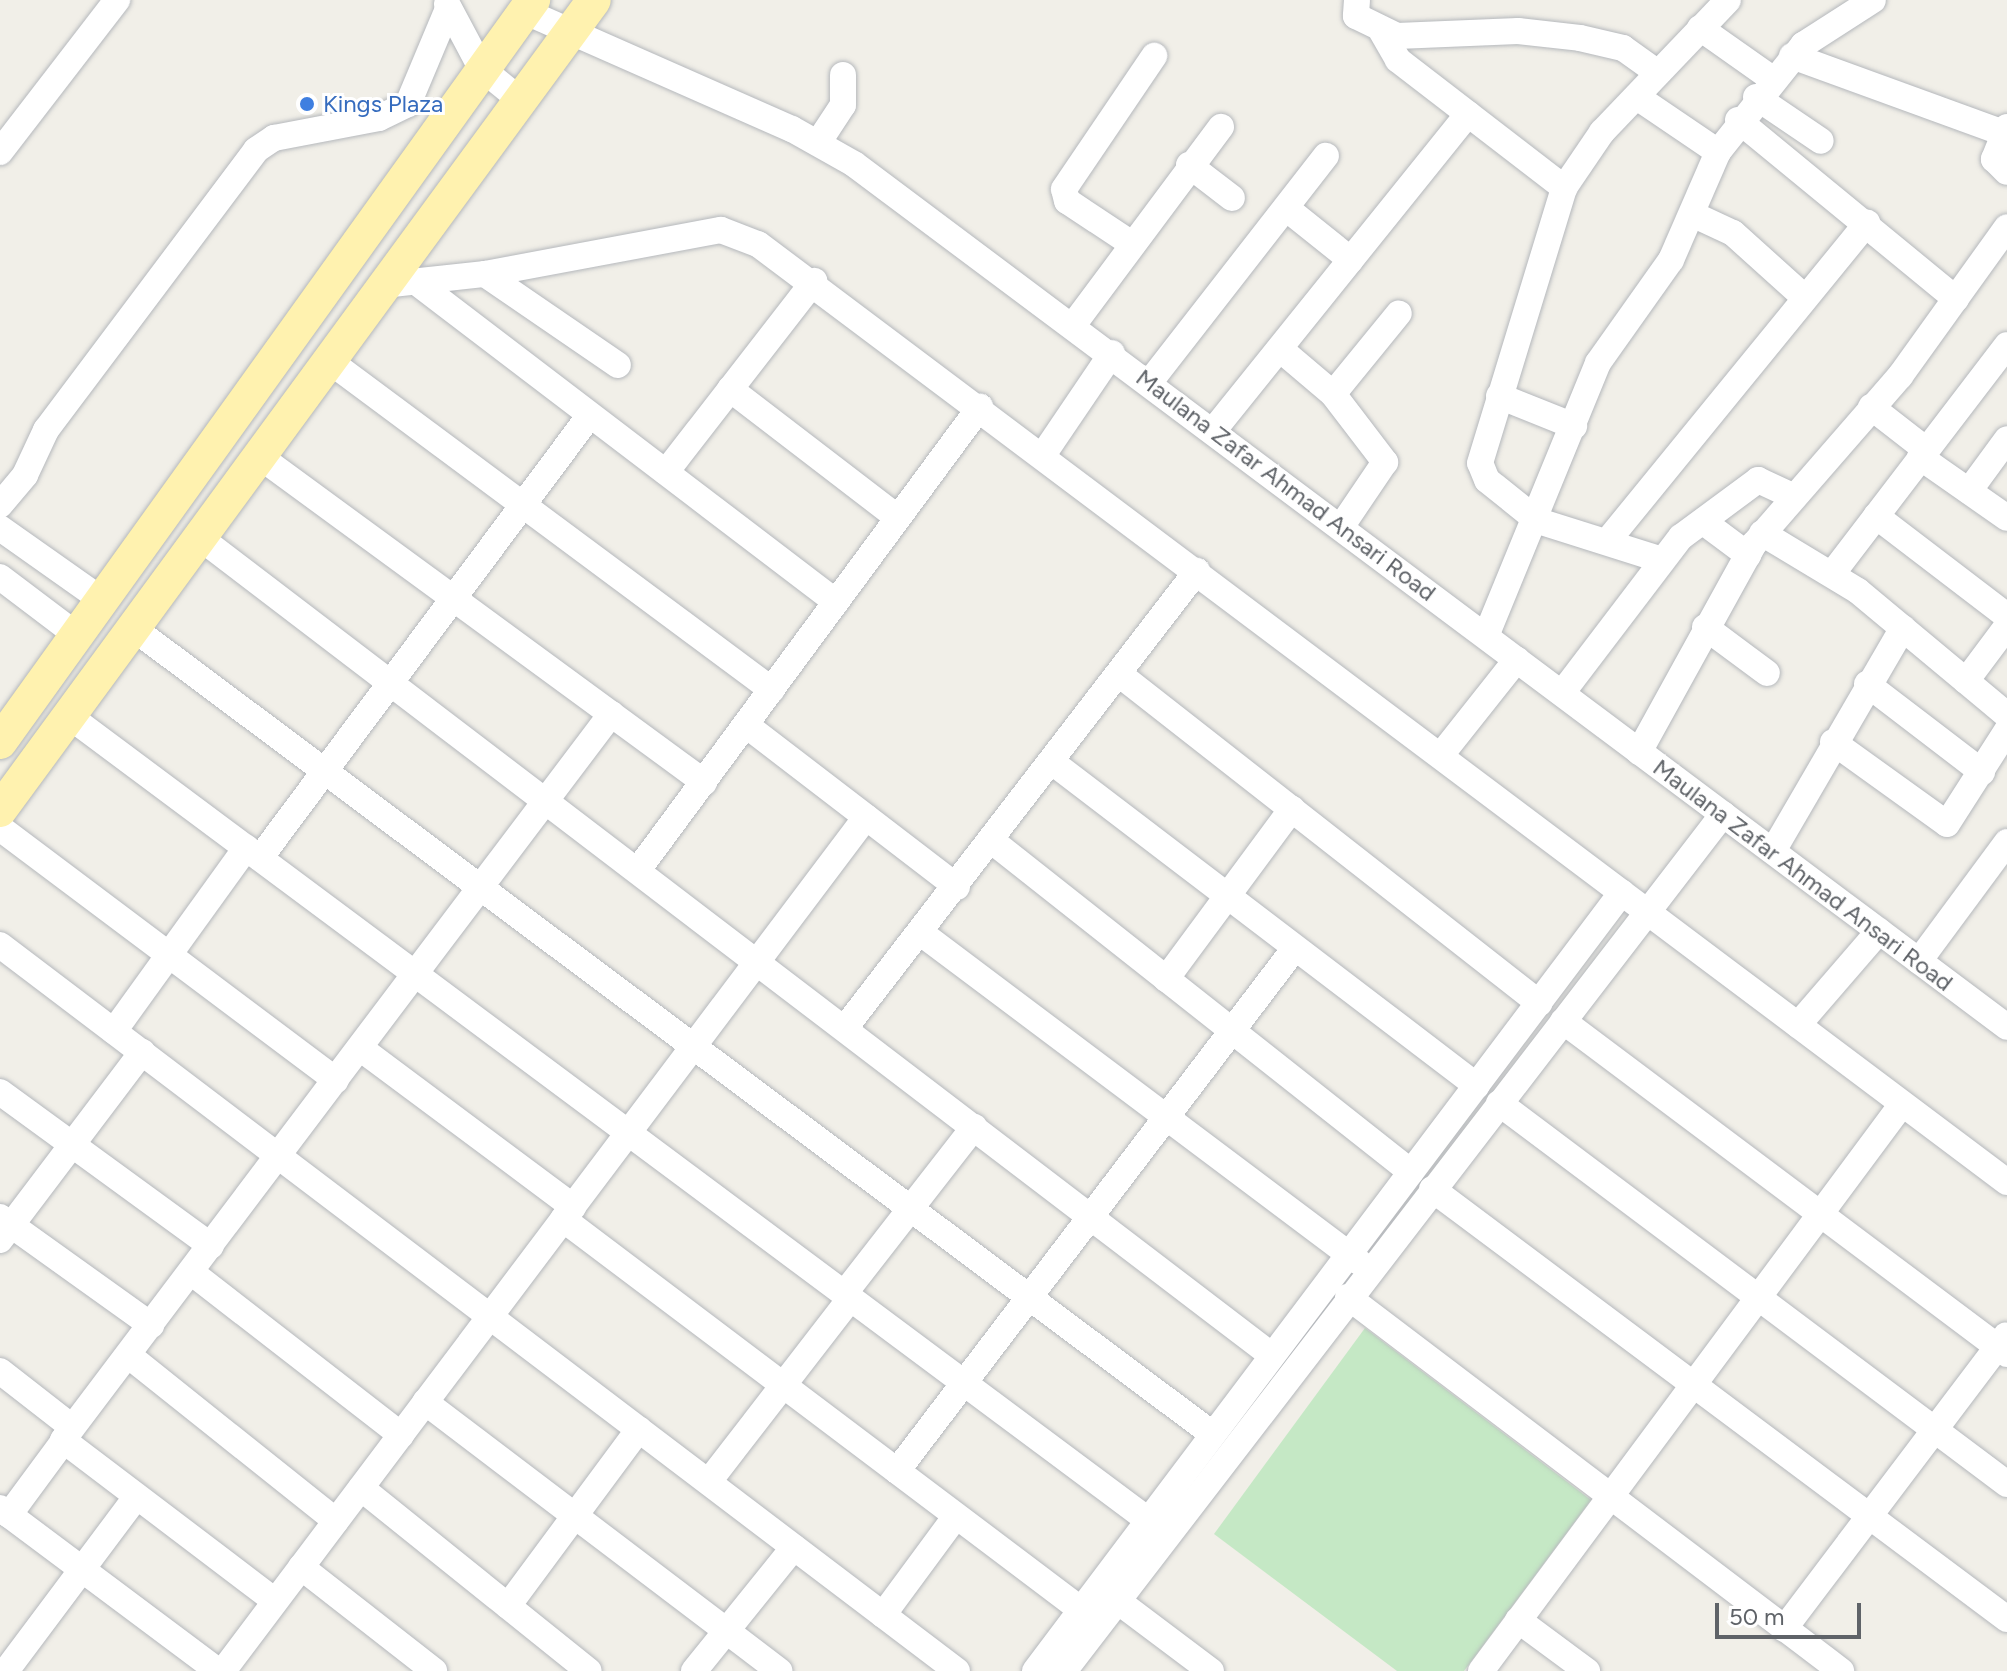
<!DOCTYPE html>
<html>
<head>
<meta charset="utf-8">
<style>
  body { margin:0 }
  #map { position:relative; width:2007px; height:1671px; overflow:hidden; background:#f1efe8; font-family:Figtree,sans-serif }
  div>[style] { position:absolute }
  .green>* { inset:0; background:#c5e8c5 }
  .roads { filter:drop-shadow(0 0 2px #b5b8bc) drop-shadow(0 0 2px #b5b8bc) }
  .minor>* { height:26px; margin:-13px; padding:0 13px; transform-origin:13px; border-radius:13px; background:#fff }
  .major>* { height:34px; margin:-17px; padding:0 17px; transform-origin:17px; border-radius:17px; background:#fff2af }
  .dots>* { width:22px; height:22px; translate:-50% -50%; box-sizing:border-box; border:4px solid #fff; border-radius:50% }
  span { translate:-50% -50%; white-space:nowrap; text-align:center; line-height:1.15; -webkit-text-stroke:6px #fff; paint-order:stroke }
  .shop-label { font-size:24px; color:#366cbe }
  .left { translate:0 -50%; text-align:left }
  .street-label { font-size:24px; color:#5f6368 }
  .scale { position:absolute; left:1715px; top:1603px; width:146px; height:36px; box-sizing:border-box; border:4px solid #5f6368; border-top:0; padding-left:10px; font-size:24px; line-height:28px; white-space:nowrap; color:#5f6368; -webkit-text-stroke:6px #fff; paint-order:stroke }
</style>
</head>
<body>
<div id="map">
  <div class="green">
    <i style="clip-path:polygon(1365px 1328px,1591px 1500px,1464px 1671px,1397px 1671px,1214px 1534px)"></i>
  </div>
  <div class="roads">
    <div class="minor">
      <i style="left:1357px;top:0;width:16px;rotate:94deg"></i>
      <i style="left:1356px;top:16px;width:46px;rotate:26deg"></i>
      <i style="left:1397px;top:36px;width:121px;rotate:-2.4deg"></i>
      <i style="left:1518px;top:31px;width:62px;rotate:6.4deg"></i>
      <i style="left:1580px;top:38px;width:44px;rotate:13.1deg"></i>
      <i style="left:1623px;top:48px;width:43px;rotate:35.5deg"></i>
      <i style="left:447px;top:4px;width:72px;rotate:62deg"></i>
      <i style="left:481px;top:68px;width:49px;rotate:39.2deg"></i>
      <i style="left:524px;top:11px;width:293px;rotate:23.8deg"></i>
      <i style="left:792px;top:129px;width:71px;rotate:29.4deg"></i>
      <i style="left:854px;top:164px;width:1440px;rotate:36.81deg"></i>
      <i style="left:1700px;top:28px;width:87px;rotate:35.2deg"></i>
      <i style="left:1382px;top:32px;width:32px;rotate:60deg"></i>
      <i style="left:1398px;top:60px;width:210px;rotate:37.6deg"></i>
      <i style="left:1792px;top:56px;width:226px;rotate:20deg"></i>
      <i style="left:1637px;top:97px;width:98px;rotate:34.2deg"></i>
      <i style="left:1756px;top:97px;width:78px;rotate:34.1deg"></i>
      <i style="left:1738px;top:120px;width:282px;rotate:39.4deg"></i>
      <i style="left:2007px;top:127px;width:35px;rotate:112deg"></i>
      <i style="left:1994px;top:159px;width:18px;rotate:45deg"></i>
      <i style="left:818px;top:143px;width:45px;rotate:-56.7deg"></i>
      <i style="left:843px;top:105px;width:30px;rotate:-90deg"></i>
      <i style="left:0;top:152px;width:192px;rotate:-52.4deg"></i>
      <i style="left:1189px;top:165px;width:54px;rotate:37.5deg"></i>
      <i style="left:1286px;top:208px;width:83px;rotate:38.7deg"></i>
      <i style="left:1692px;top:214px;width:45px;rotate:24.9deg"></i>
      <i style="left:1733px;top:233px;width:96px;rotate:42deg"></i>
      <i style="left:1129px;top:242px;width:74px;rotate:-146.5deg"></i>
      <i style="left:1067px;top:201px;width:12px;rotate:-104deg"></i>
      <i style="left:1064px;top:189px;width:161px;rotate:-55.9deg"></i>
      <i style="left:485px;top:274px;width:161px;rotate:34.4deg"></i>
      <i style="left:383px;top:285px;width:103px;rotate:-6.2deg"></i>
      <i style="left:485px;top:274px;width:240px;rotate:-10.6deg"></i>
      <i style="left:721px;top:230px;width:40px;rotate:21deg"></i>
      <i style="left:758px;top:244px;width:1562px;rotate:36.91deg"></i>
      <i style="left:420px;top:285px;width:523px;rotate:37.31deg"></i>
      <i style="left:1074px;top:324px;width:246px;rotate:-53.3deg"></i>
      <i style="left:1280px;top:349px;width:70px;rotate:40.3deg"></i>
      <i style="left:1333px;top:394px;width:86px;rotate:52.6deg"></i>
      <i style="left:1385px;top:462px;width:78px;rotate:124.1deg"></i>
      <i style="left:328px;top:360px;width:553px;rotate:36.62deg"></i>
      <i style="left:1149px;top:383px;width:288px;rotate:-52.1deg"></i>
      <i style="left:730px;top:389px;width:210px;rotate:37.5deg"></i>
      <i style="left:1333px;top:394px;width:104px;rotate:-50.8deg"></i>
      <i style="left:1499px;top:396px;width:81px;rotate:21.8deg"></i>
      <i style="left:1871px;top:407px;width:68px;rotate:37.9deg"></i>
      <i style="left:1213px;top:431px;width:407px;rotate:-51.2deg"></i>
      <i style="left:1043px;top:455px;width:123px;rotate:-55.9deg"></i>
      <i style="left:259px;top:456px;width:552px;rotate:36.23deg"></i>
      <i style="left:1920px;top:457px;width:106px;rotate:35deg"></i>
      <i style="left:666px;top:472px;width:242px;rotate:-52.2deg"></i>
      <i style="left:1969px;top:491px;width:64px;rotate:-53.8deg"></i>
      <i style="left:0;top:505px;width:39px;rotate:-50deg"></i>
      <i style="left:25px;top:475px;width:50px;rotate:-65deg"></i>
      <i style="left:46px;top:430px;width:350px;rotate:-53.1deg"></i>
      <i style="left:256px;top:150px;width:22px;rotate:-34deg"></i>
      <i style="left:274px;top:138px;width:107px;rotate:-10.8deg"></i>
      <i style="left:379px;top:118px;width:32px;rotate:-26deg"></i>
      <i style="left:408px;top:104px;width:101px;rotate:-67.2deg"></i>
      <i style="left:1876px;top:516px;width:165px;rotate:37.4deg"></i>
      <i style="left:1705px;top:523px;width:54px;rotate:36.7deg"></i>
      <i style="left:0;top:528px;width:125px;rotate:35.2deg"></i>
      <i style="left:1762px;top:533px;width:112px;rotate:31.1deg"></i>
      <i style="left:1858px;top:591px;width:194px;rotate:39.8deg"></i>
      <i style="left:199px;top:537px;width:1347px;rotate:37.34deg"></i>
      <i style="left:1610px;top:538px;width:407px;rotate:-50.8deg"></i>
      <i style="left:1662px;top:560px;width:130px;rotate:-162.5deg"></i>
      <i style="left:1538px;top:521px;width:65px;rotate:-141.2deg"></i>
      <i style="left:1487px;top:480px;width:18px;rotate:-112deg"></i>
      <i style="left:1480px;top:463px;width:288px;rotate:-73deg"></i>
      <i style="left:1564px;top:188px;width:68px;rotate:-55.8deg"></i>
      <i style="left:1602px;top:132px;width:182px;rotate:-46.3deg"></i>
      <i style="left:1832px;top:574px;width:288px;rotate:-52.6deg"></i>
      <i style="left:0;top:577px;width:98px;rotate:37.1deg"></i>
      <i style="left:1705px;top:627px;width:77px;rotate:36.6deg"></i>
      <i style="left:133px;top:628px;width:1345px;rotate:36.75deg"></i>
      <i style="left:1486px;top:636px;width:295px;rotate:-67.7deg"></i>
      <i style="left:1598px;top:363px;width:126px;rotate:-54.7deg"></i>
      <i style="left:1671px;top:260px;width:118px;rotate:-66.5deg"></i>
      <i style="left:1718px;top:152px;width:137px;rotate:-51.5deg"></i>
      <i style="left:1803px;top:45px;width:83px;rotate:-32.7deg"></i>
      <i style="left:1119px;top:674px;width:534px;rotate:38.07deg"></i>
      <i style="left:1966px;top:681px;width:69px;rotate:-53.3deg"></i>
      <i style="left:1867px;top:684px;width:145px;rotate:37.4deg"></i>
      <i style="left:1562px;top:693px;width:196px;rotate:-52.7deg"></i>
      <i style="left:1681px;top:537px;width:96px;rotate:-36.5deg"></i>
      <i style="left:1758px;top:480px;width:38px;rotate:25deg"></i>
      <i style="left:69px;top:716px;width:1346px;rotate:36.69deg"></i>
      <i style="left:746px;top:725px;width:266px;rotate:37.5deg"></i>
      <i style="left:1833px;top:742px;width:140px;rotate:35.7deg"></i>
      <i style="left:1947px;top:824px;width:112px;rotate:-57.4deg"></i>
      <i style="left:1639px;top:752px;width:238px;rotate:-61.1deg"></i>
      <i style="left:1754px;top:544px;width:223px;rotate:-49deg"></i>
      <i style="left:1900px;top:376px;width:183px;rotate:-54.3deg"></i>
      <i style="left:1441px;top:755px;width:122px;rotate:-51.6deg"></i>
      <i style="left:1052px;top:762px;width:534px;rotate:37.32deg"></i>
      <i style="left:0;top:828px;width:420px;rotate:36.9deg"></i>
      <i style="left:992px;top:841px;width:534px;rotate:38.31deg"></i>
      <i style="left:1773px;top:851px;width:258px;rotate:-59.8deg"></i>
      <i style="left:260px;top:858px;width:552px;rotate:-53.32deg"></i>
      <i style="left:638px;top:870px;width:576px;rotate:-53.55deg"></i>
      <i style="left:921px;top:933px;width:548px;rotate:36.91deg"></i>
      <i style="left:0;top:945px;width:1201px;rotate:37.18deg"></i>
      <i style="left:1919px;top:961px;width:148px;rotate:-53.5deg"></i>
      <i style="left:1166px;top:979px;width:212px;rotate:-53.5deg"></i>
      <i style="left:1563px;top:1021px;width:555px;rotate:36.87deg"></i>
      <i style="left:1798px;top:1025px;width:124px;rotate:-49.2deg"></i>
      <i style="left:845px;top:1028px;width:577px;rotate:-52.4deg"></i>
      <i style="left:114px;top:1031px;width:226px;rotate:-54.2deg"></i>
      <i style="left:360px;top:1048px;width:266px;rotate:36.7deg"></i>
      <i style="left:0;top:1092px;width:261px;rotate:36.1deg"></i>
      <i style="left:1499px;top:1103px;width:635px;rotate:36.87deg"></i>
      <i style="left:1432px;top:1189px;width:718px;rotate:36.79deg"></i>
      <i style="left:0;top:1217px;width:186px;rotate:35.6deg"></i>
      <i style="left:563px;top:1219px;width:648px;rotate:37.03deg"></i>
      <i style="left:0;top:1240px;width:236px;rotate:-52.9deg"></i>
      <i style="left:191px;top:1272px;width:266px;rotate:37.8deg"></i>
      <i style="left:844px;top:1294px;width:212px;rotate:-52.1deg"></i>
      <i style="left:1348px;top:1297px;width:619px;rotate:37.18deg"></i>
      <i style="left:128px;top:1355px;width:266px;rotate:38.6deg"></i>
      <i style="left:0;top:1371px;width:91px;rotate:37.9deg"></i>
      <i style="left:425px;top:1402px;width:445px;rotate:37.2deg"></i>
      <i style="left:897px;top:1471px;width:657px;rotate:-52.73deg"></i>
      <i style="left:710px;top:1480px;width:229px;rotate:-52.3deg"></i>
      <i style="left:361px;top:1488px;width:292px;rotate:38.8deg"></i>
      <i style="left:0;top:1508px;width:272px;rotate:36.8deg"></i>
      <i style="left:9px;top:1515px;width:89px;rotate:-53.6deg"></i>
      <i style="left:301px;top:1567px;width:169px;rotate:38deg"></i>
      <i style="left:275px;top:1601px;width:266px;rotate:-142.8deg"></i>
      <i style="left:63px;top:1440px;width:910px;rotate:-52.95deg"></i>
      <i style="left:1119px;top:1602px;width:115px;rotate:36.9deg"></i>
      <i style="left:508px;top:1606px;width:220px;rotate:-53.5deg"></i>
      <i style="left:883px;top:1615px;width:123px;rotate:-53.6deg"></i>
      <i style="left:1518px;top:1620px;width:86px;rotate:36.5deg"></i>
      <i style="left:1784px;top:1629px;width:368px;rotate:-52.9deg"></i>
      <i style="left:6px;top:1671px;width:217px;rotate:-53.2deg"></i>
      <i style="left:223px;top:1671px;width:1069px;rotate:-53.02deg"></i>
      <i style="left:694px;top:1671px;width:159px;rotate:-51.1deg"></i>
      <i style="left:1035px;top:1671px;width:975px;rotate:-53deg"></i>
      <i style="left:1064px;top:1671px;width:1081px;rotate:-52.44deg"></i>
      <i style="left:1481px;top:1671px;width:706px;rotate:-53.41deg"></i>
    </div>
    <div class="major">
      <i style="left:0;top:742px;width:914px;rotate:-54.31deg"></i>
      <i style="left:0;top:810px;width:1004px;rotate:-53.75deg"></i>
    </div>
  </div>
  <div class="dots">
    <i style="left:307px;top:104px;background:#3f7fe0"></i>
  </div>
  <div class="shop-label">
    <span class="left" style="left:323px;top:104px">Kings Plaza</span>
  </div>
  <div class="street-label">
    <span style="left:1286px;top:485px;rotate:37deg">Maulana Zafar Ahmad Ansari Road</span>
    <span style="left:1803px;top:875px;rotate:37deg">Maulana Zafar Ahmad Ansari Road</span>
  </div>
  <div class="scale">50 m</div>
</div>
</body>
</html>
